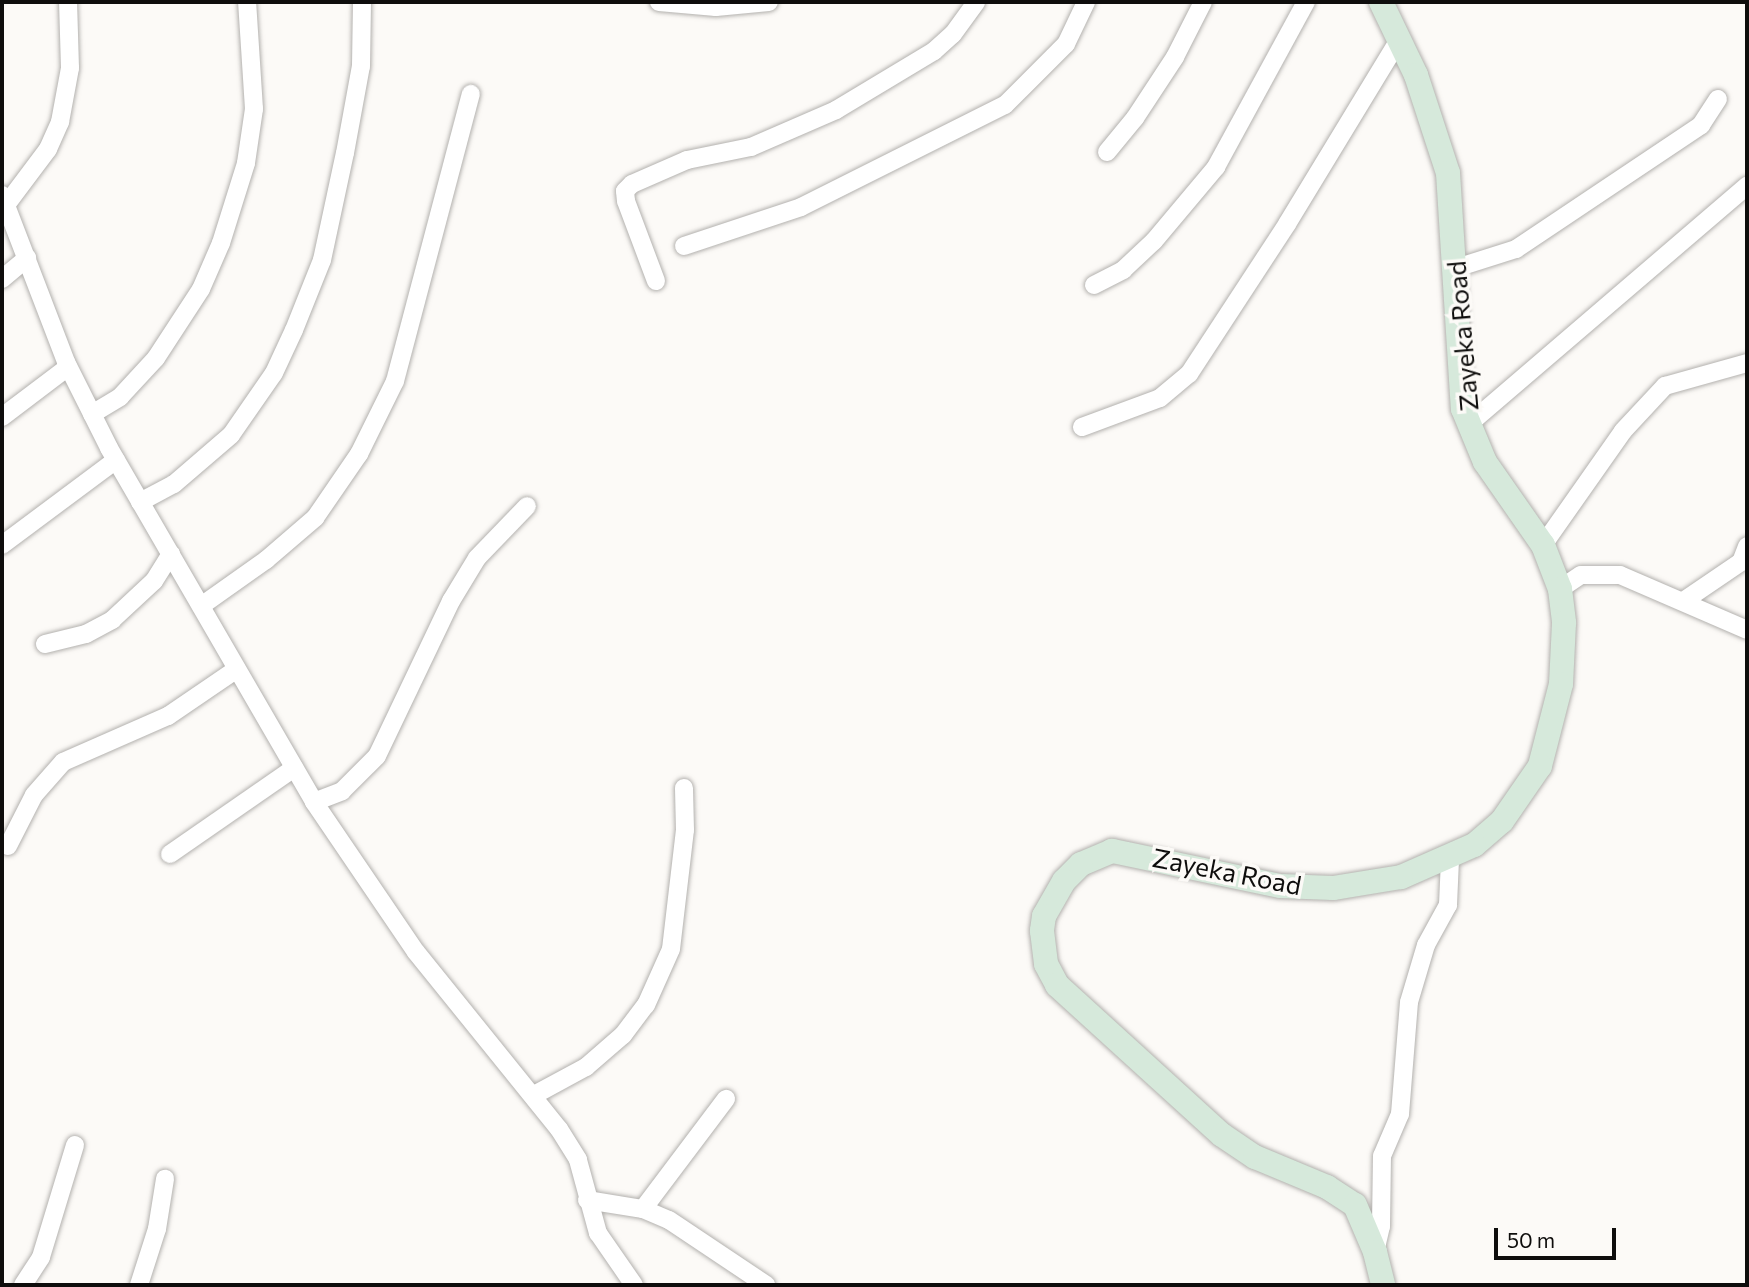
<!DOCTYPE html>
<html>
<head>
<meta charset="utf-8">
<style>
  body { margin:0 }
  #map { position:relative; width:1749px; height:1287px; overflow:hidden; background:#fcfaf7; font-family:Commissioner,sans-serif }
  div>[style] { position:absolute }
  .roads { filter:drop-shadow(0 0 2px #b3b1ae) drop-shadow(0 0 2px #b3b1ae) }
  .street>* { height:18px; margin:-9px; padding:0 9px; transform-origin:9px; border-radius:9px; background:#fff }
  .secondary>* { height:24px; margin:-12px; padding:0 12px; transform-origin:12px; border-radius:12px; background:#d6e9db }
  span { translate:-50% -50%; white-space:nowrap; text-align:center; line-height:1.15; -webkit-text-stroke:7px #fcfaf7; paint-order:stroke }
  .street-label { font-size:26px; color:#0e0d0c }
  .frame { position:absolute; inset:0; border:4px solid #0e0d0c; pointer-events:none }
  .scale { position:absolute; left:1494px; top:1228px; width:122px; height:32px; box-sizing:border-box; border:4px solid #0e0d0c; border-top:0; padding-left:9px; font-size:21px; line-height:24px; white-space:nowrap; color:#0e0d0c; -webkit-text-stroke:5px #fcfaf7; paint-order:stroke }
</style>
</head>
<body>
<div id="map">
  <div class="roads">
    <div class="street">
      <i style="left:659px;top:2px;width:57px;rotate:5deg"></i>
      <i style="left:716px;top:7px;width:53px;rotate:-5.4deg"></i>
      <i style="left:1107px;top:152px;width:44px;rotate:-50.5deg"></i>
      <i style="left:1135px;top:118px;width:73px;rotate:-56.7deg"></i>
      <i style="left:1175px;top:57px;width:62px;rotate:-63deg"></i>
      <i style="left:2px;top:195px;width:179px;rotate:69deg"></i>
      <i style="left:66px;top:362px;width:96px;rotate:63.4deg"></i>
      <i style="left:109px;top:448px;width:409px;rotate:59.9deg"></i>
      <i style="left:314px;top:802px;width:181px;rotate:55.8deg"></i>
      <i style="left:416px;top:952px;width:228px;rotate:51.1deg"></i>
      <i style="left:559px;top:1129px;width:36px;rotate:58deg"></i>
      <i style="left:578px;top:1160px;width:76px;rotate:74.7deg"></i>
      <i style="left:598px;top:1233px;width:63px;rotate:55.3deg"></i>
      <i style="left:6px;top:205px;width:70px;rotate:-53.1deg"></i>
      <i style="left:48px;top:149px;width:30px;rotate:-66deg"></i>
      <i style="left:60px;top:122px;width:55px;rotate:-79.5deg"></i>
      <i style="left:70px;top:68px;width:66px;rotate:-91.7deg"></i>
      <i style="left:684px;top:246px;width:123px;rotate:-18.4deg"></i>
      <i style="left:801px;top:207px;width:228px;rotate:-26.6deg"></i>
      <i style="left:1005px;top:105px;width:86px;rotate:-45deg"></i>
      <i style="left:1066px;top:44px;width:47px;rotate:-64.5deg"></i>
      <i style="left:1456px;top:268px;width:63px;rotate:-17.6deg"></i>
      <i style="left:1516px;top:249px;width:223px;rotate:-33.8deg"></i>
      <i style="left:1701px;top:125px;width:31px;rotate:-57deg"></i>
      <i style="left:2px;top:279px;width:33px;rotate:-40deg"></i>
      <i style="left:656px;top:281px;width:85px;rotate:-110.6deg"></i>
      <i style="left:626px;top:201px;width:10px;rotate:-96deg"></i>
      <i style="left:625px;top:191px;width:10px;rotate:-45deg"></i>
      <i style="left:632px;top:184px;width:60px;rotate:-23.6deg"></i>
      <i style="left:687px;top:160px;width:65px;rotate:-11.5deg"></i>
      <i style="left:751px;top:147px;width:93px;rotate:-23.5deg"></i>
      <i style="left:836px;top:110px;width:114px;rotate:-31deg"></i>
      <i style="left:934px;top:51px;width:25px;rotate:-42deg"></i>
      <i style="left:953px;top:34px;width:39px;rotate:-54deg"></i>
      <i style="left:1094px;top:285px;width:33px;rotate:-27deg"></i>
      <i style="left:1123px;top:270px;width:42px;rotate:-43.1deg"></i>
      <i style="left:1154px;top:241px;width:97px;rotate:-50deg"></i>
      <i style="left:1216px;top:167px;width:188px;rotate:-61.4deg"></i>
      <i style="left:92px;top:414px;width:33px;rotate:-31deg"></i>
      <i style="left:120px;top:397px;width:53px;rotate:-47.3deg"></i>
      <i style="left:156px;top:358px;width:82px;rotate:-56.9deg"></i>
      <i style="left:201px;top:289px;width:50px;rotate:-66.5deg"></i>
      <i style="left:221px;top:243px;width:84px;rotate:-72.6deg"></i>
      <i style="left:246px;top:163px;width:55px;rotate:-81.6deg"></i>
      <i style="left:254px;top:109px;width:107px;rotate:-93.7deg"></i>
      <i style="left:2px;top:417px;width:83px;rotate:-37.1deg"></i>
      <i style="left:1469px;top:424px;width:366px;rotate:-40.6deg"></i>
      <i style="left:1082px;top:427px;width:83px;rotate:-20.4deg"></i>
      <i style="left:1160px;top:398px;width:38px;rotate:-40deg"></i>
      <i style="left:1189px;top:374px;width:179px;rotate:-56.8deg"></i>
      <i style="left:1287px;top:224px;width:218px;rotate:-58.7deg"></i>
      <i style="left:140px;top:502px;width:38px;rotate:-28deg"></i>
      <i style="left:174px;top:484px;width:75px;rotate:-40.7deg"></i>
      <i style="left:231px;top:435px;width:75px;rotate:-55.3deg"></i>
      <i style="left:274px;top:373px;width:47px;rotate:-65.1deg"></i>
      <i style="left:294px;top:330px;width:75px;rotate:-68.2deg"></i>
      <i style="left:322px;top:260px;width:109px;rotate:-77.9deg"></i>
      <i style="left:345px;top:153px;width:88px;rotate:-79.6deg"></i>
      <i style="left:361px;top:66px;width:64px;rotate:-89.1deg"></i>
      <i style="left:2px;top:545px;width:142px;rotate:-36.7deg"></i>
      <i style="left:1543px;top:545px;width:139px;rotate:-54.9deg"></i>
      <i style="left:1623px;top:431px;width:62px;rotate:-47deg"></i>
      <i style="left:1665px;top:386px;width:85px;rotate:-15.7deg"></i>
      <i style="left:1560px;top:589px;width:25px;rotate:-34deg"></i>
      <i style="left:1581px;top:575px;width:39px"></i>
      <i style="left:1620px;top:575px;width:138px;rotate:23.4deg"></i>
      <i style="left:1685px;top:600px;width:68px;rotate:-34.2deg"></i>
      <i style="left:1741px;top:562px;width:17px;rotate:-69deg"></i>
      <i style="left:201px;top:606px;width:80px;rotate:-35.3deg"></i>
      <i style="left:266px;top:560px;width:65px;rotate:-40.6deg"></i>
      <i style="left:315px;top:518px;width:78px;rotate:-55.5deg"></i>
      <i style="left:359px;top:454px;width:81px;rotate:-63.7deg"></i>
      <i style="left:395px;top:381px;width:297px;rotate:-75.2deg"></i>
      <i style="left:45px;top:644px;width:42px;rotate:-13.7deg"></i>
      <i style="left:86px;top:634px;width:30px;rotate:-28deg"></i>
      <i style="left:112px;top:620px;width:57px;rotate:-42.9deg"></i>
      <i style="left:154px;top:581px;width:32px;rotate:-58deg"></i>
      <i style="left:314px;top:802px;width:30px;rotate:-21deg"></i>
      <i style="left:342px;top:791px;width:49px;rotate:-45deg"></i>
      <i style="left:377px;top:756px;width:172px;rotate:-64.5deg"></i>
      <i style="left:451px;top:601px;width:50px;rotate:-58.8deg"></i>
      <i style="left:477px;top:558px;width:72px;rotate:-46.1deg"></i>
      <i style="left:8px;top:846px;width:57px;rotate:-63deg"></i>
      <i style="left:34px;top:795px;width:44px;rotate:-48.7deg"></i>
      <i style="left:63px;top:762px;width:115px;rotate:-23.7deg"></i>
      <i style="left:168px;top:716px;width:83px;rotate:-34.3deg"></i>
      <i style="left:170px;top:854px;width:151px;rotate:-34.7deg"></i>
      <i style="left:536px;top:1094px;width:57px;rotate:-28.4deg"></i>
      <i style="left:586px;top:1067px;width:49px;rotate:-40.9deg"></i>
      <i style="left:623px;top:1035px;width:38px;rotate:-53deg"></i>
      <i style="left:646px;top:1005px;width:61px;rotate:-65.9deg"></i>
      <i style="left:671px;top:949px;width:120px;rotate:-83.3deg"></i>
      <i style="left:685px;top:830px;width:42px;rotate:-91.4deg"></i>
      <i style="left:587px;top:1200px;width:57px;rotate:9.1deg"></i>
      <i style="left:643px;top:1209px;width:28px;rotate:23deg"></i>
      <i style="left:669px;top:1220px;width:117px;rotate:33.8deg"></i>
      <i style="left:643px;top:1209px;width:138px;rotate:-53deg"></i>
      <i style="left:1375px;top:1252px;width:27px;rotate:-77deg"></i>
      <i style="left:1381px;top:1226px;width:70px;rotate:-89.2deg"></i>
      <i style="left:1382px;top:1156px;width:46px;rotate:-66.8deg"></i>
      <i style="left:1400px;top:1114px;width:112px;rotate:-85.4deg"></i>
      <i style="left:1409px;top:1002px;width:59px;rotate:-73.4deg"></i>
      <i style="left:1426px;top:945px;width:46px;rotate:-61.2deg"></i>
      <i style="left:1448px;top:905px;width:46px;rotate:-87.5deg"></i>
      <i style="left:23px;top:1285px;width:33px;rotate:-57deg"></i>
      <i style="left:41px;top:1257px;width:117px;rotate:-73.1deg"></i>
      <i style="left:139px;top:1285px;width:59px;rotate:-72.2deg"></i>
      <i style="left:157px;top:1229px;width:51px;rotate:-80.9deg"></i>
    </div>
    <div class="secondary">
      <i style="left:1381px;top:2px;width:81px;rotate:64.4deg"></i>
      <i style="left:1416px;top:75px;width:103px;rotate:71.9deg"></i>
      <i style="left:1448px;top:173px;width:236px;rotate:86.4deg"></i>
      <i style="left:1463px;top:409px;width:57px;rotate:67.5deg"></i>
      <i style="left:1485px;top:462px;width:101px;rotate:55.1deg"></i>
      <i style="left:1543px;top:545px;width:47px;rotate:68.9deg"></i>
      <i style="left:1560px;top:589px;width:34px;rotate:83deg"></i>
      <i style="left:1564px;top:623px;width:61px;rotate:92.8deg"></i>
      <i style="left:1561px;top:684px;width:85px;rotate:104.4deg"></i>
      <i style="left:1540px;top:766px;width:67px;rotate:124.6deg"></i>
      <i style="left:1502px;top:821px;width:37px;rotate:139deg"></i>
      <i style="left:1474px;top:845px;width:80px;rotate:156.3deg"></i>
      <i style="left:1401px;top:877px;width:69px;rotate:170.8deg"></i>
      <i style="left:1333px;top:888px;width:53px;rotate:-177.8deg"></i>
      <i style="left:1280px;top:886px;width:172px;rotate:-168.2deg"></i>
      <i style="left:1112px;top:851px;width:34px;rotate:157deg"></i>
      <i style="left:1081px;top:864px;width:24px;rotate:135deg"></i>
      <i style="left:1064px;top:881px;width:40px;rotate:119.7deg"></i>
      <i style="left:1044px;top:916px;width:15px;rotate:98deg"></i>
      <i style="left:1042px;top:931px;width:33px;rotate:83deg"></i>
      <i style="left:1046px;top:964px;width:24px;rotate:62deg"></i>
      <i style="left:1057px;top:985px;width:223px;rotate:42.3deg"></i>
      <i style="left:1222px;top:1135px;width:40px;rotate:34deg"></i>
      <i style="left:1255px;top:1157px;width:78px;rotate:22.6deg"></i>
      <i style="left:1327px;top:1187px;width:33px;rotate:33deg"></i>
      <i style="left:1355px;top:1205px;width:51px;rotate:66.9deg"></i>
      <i style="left:1375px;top:1252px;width:34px;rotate:76deg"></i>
    </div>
  </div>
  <div class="street-label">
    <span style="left:1462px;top:336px;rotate:-95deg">Zayeka Road</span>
    <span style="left:1227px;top:871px;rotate:11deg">Zayeka Road</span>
  </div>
  <div class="frame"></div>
  <div class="scale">50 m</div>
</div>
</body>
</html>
